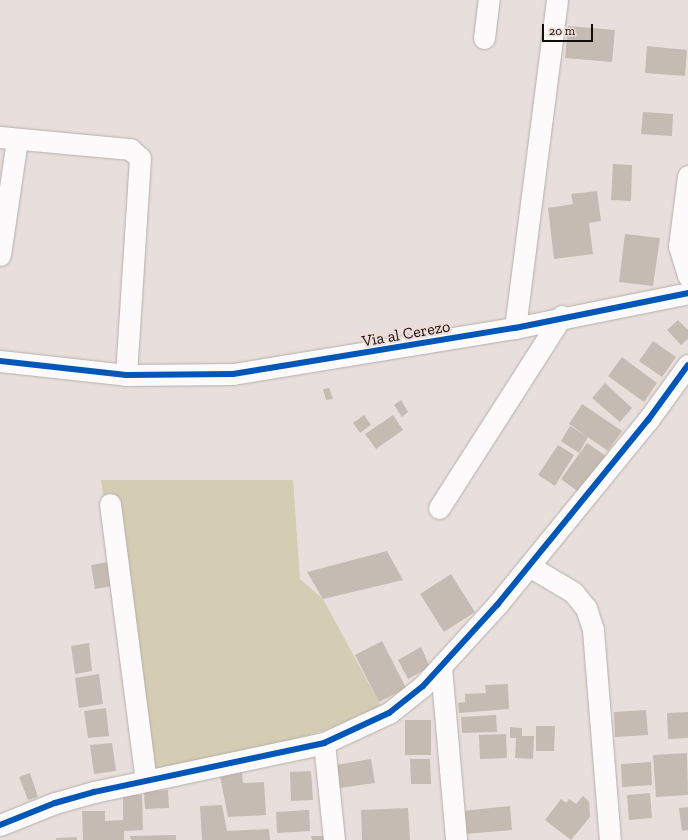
<!DOCTYPE html>
<html>
<head>
<meta charset="utf-8">
<style>
  body { margin:0 }
  #map { position:relative; width:688px; height:840px; overflow:hidden; background:#e8dfdc; font-family:"Zilla Slab",serif }
  div>[style] { position:absolute }
  .green>* { inset:0; background:#d4ccb3 }
  .building>* { inset:0; background:#c6bbb2 }
  .roads { filter:drop-shadow(0 0 1px #b4aeab) drop-shadow(0 0 1px #b4aeab) }
  .minor>* { height:21px; margin:-10.5px; padding:0 10.5px; transform-origin:10.5px; border-radius:10.5px; background:#fcfafa }
  .cycleway>* { height:6px; margin:-3px; padding:0 3px; transform-origin:3px; border-radius:3px; background:#0057b8 }
  span { translate:-50% -50%; white-space:nowrap; text-align:center; line-height:1.15; -webkit-text-stroke:4px #eedcd6; paint-order:stroke }
  .street-label { font-size:16px; color:#120d0b }
  .scale { position:absolute; left:542px; top:24px; width:51px; height:18px; box-sizing:border-box; border:2px solid #120d0b; border-top:0; padding-left:5px; font-size:12px; line-height:14px; white-space:nowrap; color:#120d0b; -webkit-text-stroke:3px #eedcd6; paint-order:stroke }
</style>
</head>
<body>
<div id="map">
  <div class="green">
    <i style="clip-path:polygon(101px 480px,293px 480px,300px 579px,323px 599px,381px 706px,326px 730px,280px 743px,147px 770px)"></i>
  </div>
  <div class="building">
    <i style="clip-path:polygon(568px 26px,615px 30px,612px 62px,565px 58px)"></i>
    <i style="clip-path:polygon(647px 46px,687px 50px,685px 76px,645px 73px)"></i>
    <i style="clip-path:polygon(643px 112px,673px 114px,672px 136px,641px 134px)"></i>
    <i style="clip-path:polygon(613px 164px,632px 165px,631px 201px,611px 200px)"></i>
    <i style="clip-path:polygon(597px 191px,601px 221px,589px 223px,593px 254px,554px 259px,548px 208px,573px 204px,571px 194px)"></i>
    <i style="clip-path:polygon(625px 234px,660px 238px,653px 286px,619px 282px)"></i>
    <i style="clip-path:polygon(678px 320px,688px 330px,688px 339px,681px 345px,667px 330px)"></i>
    <i style="clip-path:polygon(653px 341px,676px 357px,662px 377px,639px 361px)"></i>
    <i style="clip-path:polygon(622px 357px,657px 383px,644px 402px,608px 376px)"></i>
    <i style="clip-path:polygon(605px 383px,632px 408px,620px 422px,592px 398px)"></i>
    <i style="clip-path:polygon(329px 388px,333px 399px,326px 400px,323px 389px)"></i>
    <i style="clip-path:polygon(401px 400px,408px 412px,402px 417px,394px 405px)"></i>
    <i style="clip-path:polygon(582px 404px,622px 431px,608px 451px,569px 424px)"></i>
    <i style="clip-path:polygon(364px 415px,371px 425px,360px 433px,353px 423px)"></i>
    <i style="clip-path:polygon(393px 415px,403px 430px,376px 449px,365px 434px)"></i>
    <i style="clip-path:polygon(570px 426px,588px 437px,579px 453px,561px 441px)"></i>
    <i style="clip-path:polygon(587px 443px,606px 456px,580px 493px,561px 479px)"></i>
    <i style="clip-path:polygon(558px 445px,574px 455px,555px 486px,538px 475px)"></i>
    <i style="clip-path:polygon(387px 551px,403px 580px,323px 599px,307px 572px)"></i>
    <i style="clip-path:polygon(108px 562px,112px 586px,95px 589px,91px 565px)"></i>
    <i style="clip-path:polygon(451px 574px,475px 612px,444px 632px,420px 594px)"></i>
    <i style="clip-path:polygon(382px 641px,406px 688px,379px 702px,355px 655px)"></i>
    <i style="clip-path:polygon(89px 643px,92px 671px,75px 674px,71px 646px)"></i>
    <i style="clip-path:polygon(421px 647px,430px 667px,408px 679px,398px 660px)"></i>
    <i style="clip-path:polygon(99px 674px,103px 704px,79px 708px,75px 678px)"></i>
    <i style="clip-path:polygon(508px 684px,509px 709px,459px 713px,458px 703px,465px 702px,465px 694px,486px 693px,485px 685px)"></i>
    <i style="clip-path:polygon(106px 708px,109px 736px,88px 738px,84px 711px)"></i>
    <i style="clip-path:polygon(646px 710px,648px 735px,615px 737px,614px 712px)"></i>
    <i style="clip-path:polygon(688px 712px,688px 738px,668px 739px,667px 713px)"></i>
    <i style="clip-path:polygon(496px 715px,497px 732px,462px 733px,461px 717px)"></i>
    <i style="clip-path:polygon(405px 720px,431px 720px,431px 755px,405px 755px)"></i>
    <i style="clip-path:polygon(536px 726px,555px 726px,554px 751px,536px 751px)"></i>
    <i style="clip-path:polygon(510px 727px,522px 728px,522px 736px,534px 736px,533px 759px,515px 758px,516px 738px,510px 738px)"></i>
    <i style="clip-path:polygon(506px 734px,507px 758px,480px 759px,479px 735px)"></i>
    <i style="clip-path:polygon(112px 743px,116px 771px,94px 774px,90px 745px)"></i>
    <i style="clip-path:polygon(687px 753px,688px 795px,656px 797px,653px 755px)"></i>
    <i style="clip-path:polygon(371px 759px,375px 783px,340px 788px,336px 765px)"></i>
    <i style="clip-path:polygon(410px 759px,430px 759px,431px 784px,411px 784px)"></i>
    <i style="clip-path:polygon(651px 762px,652px 785px,622px 787px,621px 764px)"></i>
    <i style="clip-path:polygon(242px 771px,243px 783px,264px 782px,266px 815px,228px 817px,220px 776px)"></i>
    <i style="clip-path:polygon(311px 771px,313px 800px,291px 801px,290px 772px)"></i>
    <i style="clip-path:polygon(30px 773px,38px 797px,28px 800px,19px 777px)"></i>
    <i style="clip-path:polygon(168px 790px,169px 808px,145px 809px,144px 791px)"></i>
    <i style="clip-path:polygon(650px 793px,652px 818px,629px 820px,627px 795px)"></i>
    <i style="clip-path:polygon(123px 795px,142px 795px,143px 830px,124px 831px,124px 840px,83px 840px,82px 811px,105px 811px,105px 821px,123px 820px)"></i>
    <i style="clip-path:polygon(583px 796px,589px 801px,590px 817px,571px 840px,545px 820px,561px 799px,566px 803px,569px 799px,576px 804px)"></i>
    <i style="clip-path:polygon(222px 805px,227px 831px,269px 829px,270px 840px,202px 840px,200px 806px)"></i>
    <i style="clip-path:polygon(510px 806px,512px 830px,464px 834px,462px 811px)"></i>
    <i style="clip-path:polygon(688px 807px,688px 830px,682px 831px,679px 808px)"></i>
    <i style="clip-path:polygon(408px 808px,410px 840px,362px 840px,361px 810px)"></i>
    <i style="clip-path:polygon(309px 810px,310px 831px,277px 833px,276px 812px)"></i>
    <i style="clip-path:polygon(176px 835px,176px 840px,131px 840px,130px 836px)"></i>
    <i style="clip-path:polygon(311px 836px,326px 836px,326px 840px,312px 840px)"></i>
    <i style="clip-path:polygon(77px 837px,77px 840px,56px 840px,56px 838px)"></i>
  </div>
  <div class="roads">
    <div class="minor">
      <i style="left:484px;top:38px;width:38px;rotate:-83deg"></i>
      <i style="left:0;top:137px;width:131px;rotate:5.3deg"></i>
      <i style="left:130px;top:149px;width:13px;rotate:42deg"></i>
      <i style="left:140px;top:158px;width:217px;rotate:93.7deg"></i>
      <i style="left:688px;top:176px;width:71px;rotate:97.3deg"></i>
      <i style="left:679px;top:246px;width:31px;rotate:73deg"></i>
      <i style="left:0;top:255px;width:116px;rotate:-81.6deg"></i>
      <i style="left:515px;top:328px;width:331px;rotate:-82.7deg"></i>
      <i style="left:0;top:361px;width:127px;rotate:6.3deg"></i>
      <i style="left:126px;top:375px;width:107px;rotate:-0.5deg"></i>
      <i style="left:233px;top:374px;width:286px;rotate:-9.3deg"></i>
      <i style="left:515px;top:328px;width:177px;rotate:-11.4deg"></i>
      <i style="left:110px;top:504px;width:278px;rotate:82.6deg"></i>
      <i style="left:439px;top:508px;width:228px;rotate:-57.4deg"></i>
      <i style="left:529px;top:566px;width:51px;rotate:30.6deg"></i>
      <i style="left:573px;top:592px;width:21px;rotate:51deg"></i>
      <i style="left:586px;top:608px;width:23px;rotate:72deg"></i>
      <i style="left:593px;top:630px;width:211px;rotate:85.4deg"></i>
      <i style="left:441px;top:667px;width:174px;rotate:85deg"></i>
      <i style="left:324px;top:743px;width:98px;rotate:84.1deg"></i>
      <i style="left:0;top:825px;width:59px;rotate:-21.8deg"></i>
      <i style="left:55px;top:803px;width:41px;rotate:-15.8deg"></i>
      <i style="left:94px;top:792px;width:235px;rotate:-12deg"></i>
      <i style="left:324px;top:743px;width:72px;rotate:-24.8deg"></i>
      <i style="left:389px;top:713px;width:43px;rotate:-38.5deg"></i>
      <i style="left:423px;top:686px;width:110px;rotate:-47.6deg"></i>
      <i style="left:497px;top:605px;width:239px;rotate:-50.8deg"></i>
      <i style="left:648px;top:420px;width:68px;rotate:-54deg"></i>
    </div>
  </div>
  <div class="cycleway">
    <i style="left:0;top:361px;width:127px;rotate:6.3deg"></i>
    <i style="left:126px;top:375px;width:107px;rotate:-0.5deg"></i>
    <i style="left:233px;top:374px;width:286px;rotate:-9.3deg"></i>
    <i style="left:515px;top:328px;width:177px;rotate:-11.4deg"></i>
    <i style="left:0;top:825px;width:59px;rotate:-21.8deg"></i>
    <i style="left:55px;top:803px;width:41px;rotate:-15.8deg"></i>
    <i style="left:94px;top:792px;width:235px;rotate:-12deg"></i>
    <i style="left:324px;top:743px;width:72px;rotate:-24.8deg"></i>
    <i style="left:389px;top:713px;width:43px;rotate:-38.5deg"></i>
    <i style="left:423px;top:686px;width:110px;rotate:-47.6deg"></i>
    <i style="left:497px;top:605px;width:239px;rotate:-50.8deg"></i>
    <i style="left:648px;top:420px;width:68px;rotate:-54deg"></i>
  </div>
  <div class="street-label">
    <span style="left:406px;top:334px;rotate:-10deg">Via al Cerezo</span>
  </div>
  <div class="scale">20 m</div>
</div>
</body>
</html>
